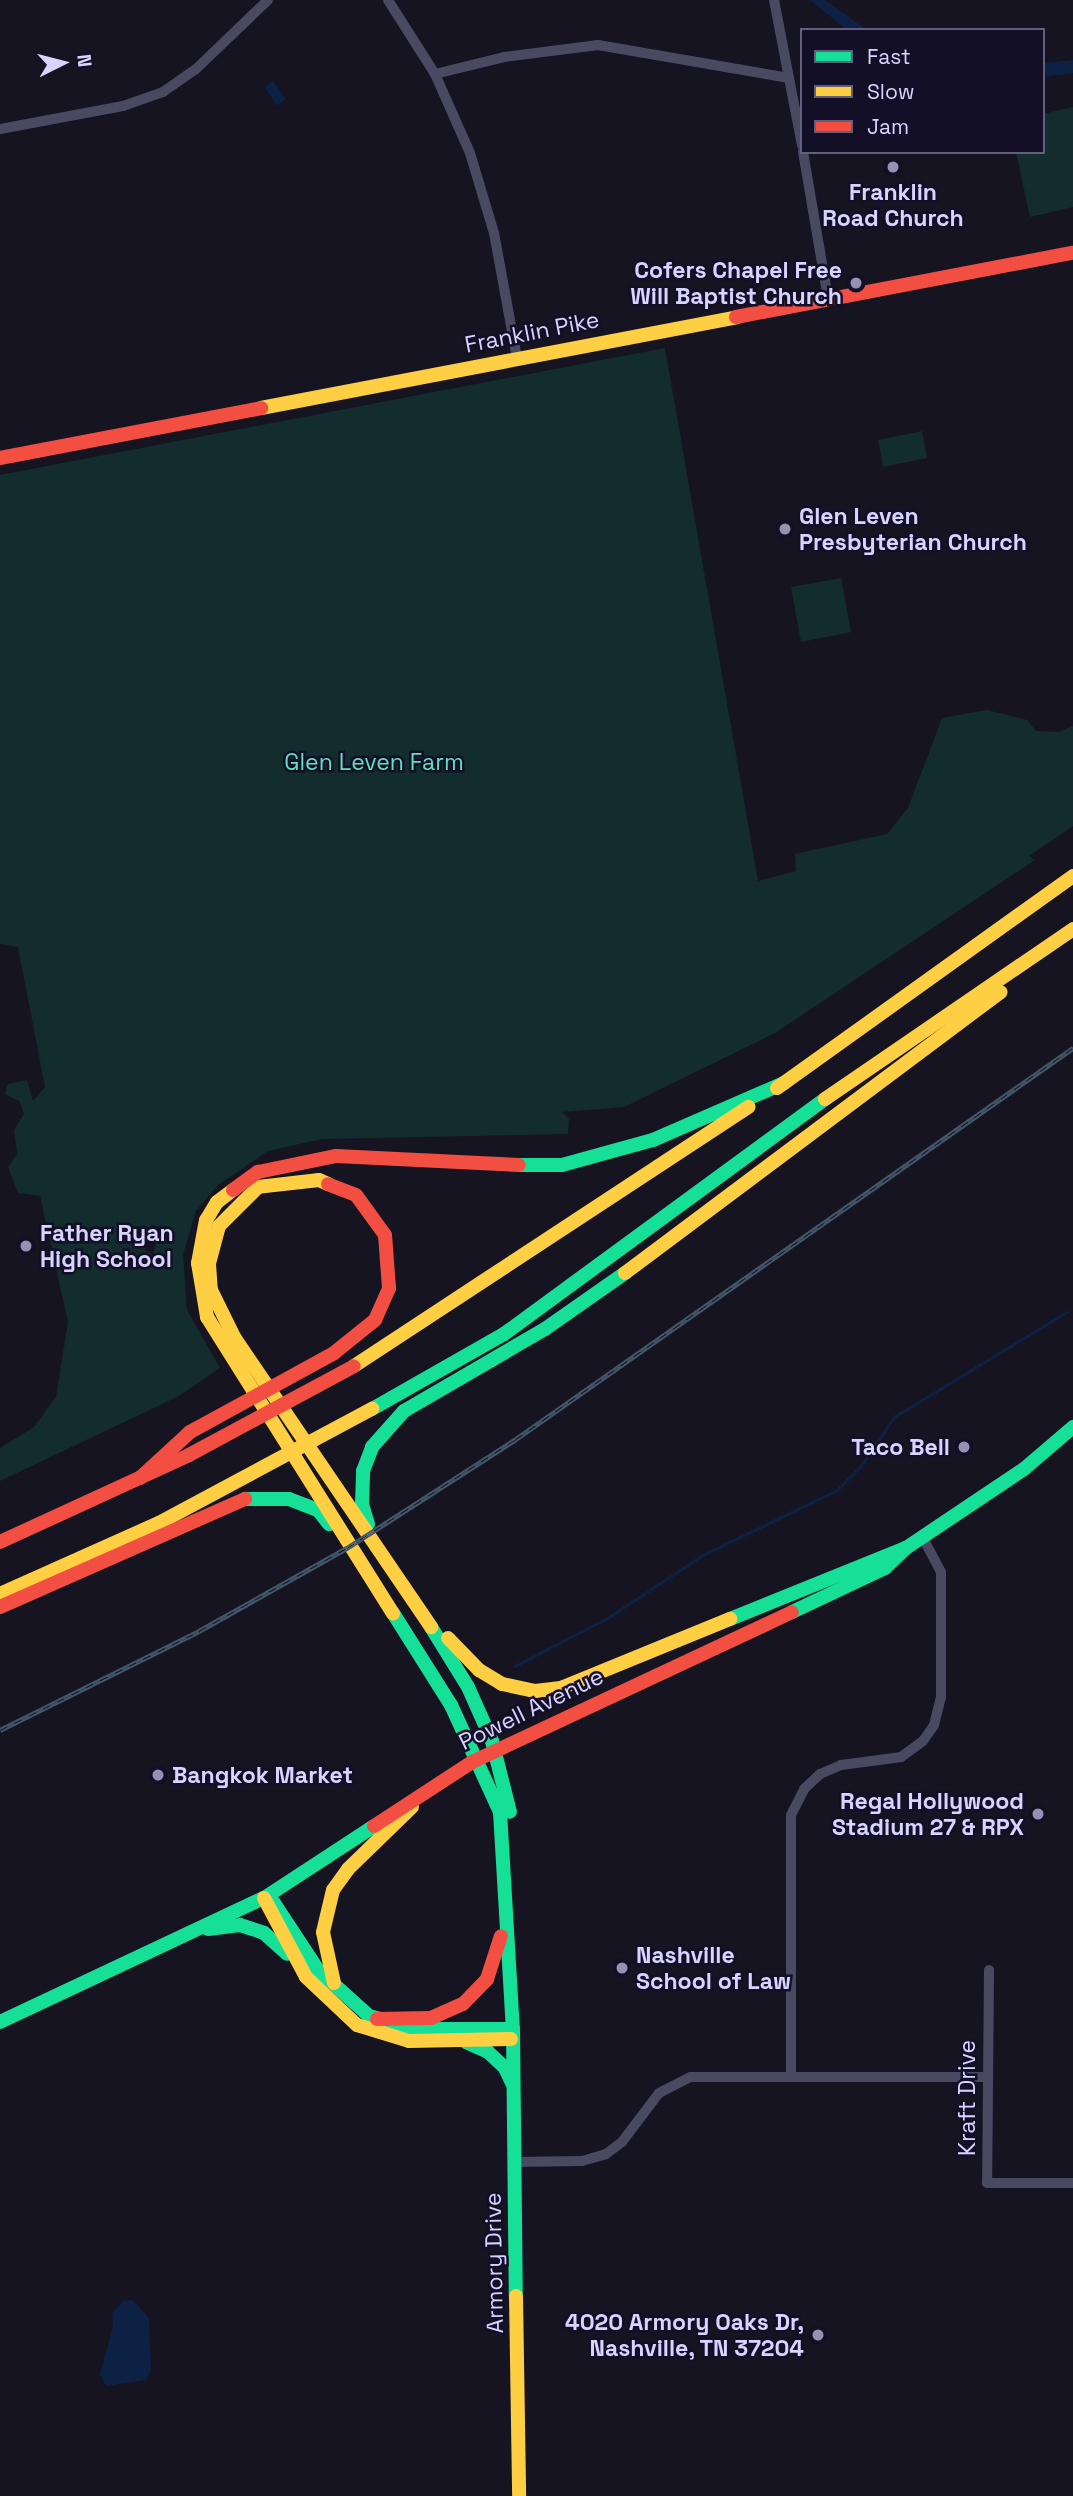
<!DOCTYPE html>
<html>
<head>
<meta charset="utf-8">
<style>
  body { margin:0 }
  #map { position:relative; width:1073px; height:2496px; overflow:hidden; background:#161421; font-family:"Space Grotesk",sans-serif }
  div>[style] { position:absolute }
  .green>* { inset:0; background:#132c2d }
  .water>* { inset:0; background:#0d2144 }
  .stream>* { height:2.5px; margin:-1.25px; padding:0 1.25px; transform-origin:1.25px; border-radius:1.25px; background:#0d2144 }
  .street>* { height:10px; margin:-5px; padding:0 5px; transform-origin:5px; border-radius:5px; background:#4a4962 }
  .fast>* { height:14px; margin:-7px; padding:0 7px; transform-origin:7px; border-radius:7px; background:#16e098 }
  .slow>* { height:14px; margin:-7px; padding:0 7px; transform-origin:7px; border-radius:7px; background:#ffcf43 }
  .jam>* { height:14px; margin:-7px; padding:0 7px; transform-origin:7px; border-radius:7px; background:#f24e42 }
  .rail>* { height:5px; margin-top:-2.5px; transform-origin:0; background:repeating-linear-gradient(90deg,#130f26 0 8px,#43596b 0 16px); box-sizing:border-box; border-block:2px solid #43596b }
  .dots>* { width:19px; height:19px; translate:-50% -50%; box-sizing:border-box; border:4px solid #130f26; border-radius:50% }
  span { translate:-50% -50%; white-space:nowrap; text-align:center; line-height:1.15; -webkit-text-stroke:5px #130f26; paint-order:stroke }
  .poi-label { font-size:23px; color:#d9d4ff; font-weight:700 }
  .right { translate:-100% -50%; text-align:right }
  .left { translate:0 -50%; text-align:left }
  .street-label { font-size:23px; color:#d9d4ff }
  .park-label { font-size:23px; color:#5fe0c0 }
  .legend { position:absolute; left:800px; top:28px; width:245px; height:126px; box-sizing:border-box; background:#130f26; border:2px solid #625e7d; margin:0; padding:9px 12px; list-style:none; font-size:21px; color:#d9d4ff }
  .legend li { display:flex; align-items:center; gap:14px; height:35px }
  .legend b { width:35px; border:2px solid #625e7d }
  .north { position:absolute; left:28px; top:28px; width:70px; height:70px; -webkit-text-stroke:5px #130f26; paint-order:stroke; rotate:84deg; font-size:19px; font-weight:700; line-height:28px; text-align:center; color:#d9d4ff }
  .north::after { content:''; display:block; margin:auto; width:24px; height:32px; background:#d9d4ff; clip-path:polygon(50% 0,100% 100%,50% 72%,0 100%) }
</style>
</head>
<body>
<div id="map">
  <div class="green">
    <i style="clip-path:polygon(1073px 107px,1073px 207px,1030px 217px,1016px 152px,1043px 152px,1043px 114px)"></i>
    <i style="clip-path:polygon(evenodd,665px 348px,758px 881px,796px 871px,795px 854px,887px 834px,908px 808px,942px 718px,987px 710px,1027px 720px,1036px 731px,1059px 732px,1073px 726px,1073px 826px,1029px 856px,1035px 860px,775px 1033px,624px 1107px,562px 1112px,569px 1119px,568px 1134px,322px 1139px,268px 1151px,218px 1185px,196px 1211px,183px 1255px,187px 1310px,220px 1368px,179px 1396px,0 1481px,0 1448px,34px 1427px,56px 1397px,68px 1322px,40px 1196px,18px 1193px,8px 1167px,17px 1154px,14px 1130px,24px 1114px,19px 1101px,5px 1094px,8px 1084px,27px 1080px,33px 1101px,45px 1087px,18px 947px,0 944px,0 475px,665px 348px,151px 1224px,159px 1227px,153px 1255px,145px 1250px,151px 1224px)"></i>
    <i style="clip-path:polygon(922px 431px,927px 458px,883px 467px,878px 440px)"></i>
    <i style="clip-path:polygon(841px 578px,851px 632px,801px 642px,791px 587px)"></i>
  </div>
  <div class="water">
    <i style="clip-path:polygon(810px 0,825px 0,867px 30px,847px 30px)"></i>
    <i style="clip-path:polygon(1073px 60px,1073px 73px,1043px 77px,1043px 63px)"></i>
    <i style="clip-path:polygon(273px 81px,286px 99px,277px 106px,265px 87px)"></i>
    <i style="clip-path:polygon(133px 2300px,149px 2318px,151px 2371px,146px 2380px,106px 2386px,100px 2374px,113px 2327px,112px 2313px,123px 2301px)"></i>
  </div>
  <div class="stream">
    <i style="left:515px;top:1666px;width:106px;rotate:-27.5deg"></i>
    <i style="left:609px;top:1617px;width:110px;rotate:-33.5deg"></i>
    <i style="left:701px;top:1556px;width:151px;rotate:-25.9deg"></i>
    <i style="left:837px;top:1490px;width:34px;rotate:-45deg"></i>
    <i style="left:861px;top:1466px;width:59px;rotate:-56deg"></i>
    <i style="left:894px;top:1417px;width:202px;rotate:-31.3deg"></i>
  </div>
  <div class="street">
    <i style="left:388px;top:0;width:88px;rotate:57.6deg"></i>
    <i style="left:435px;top:74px;width:86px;rotate:66.1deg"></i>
    <i style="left:470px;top:153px;width:84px;rotate:73.3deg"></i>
    <i style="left:494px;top:233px;width:127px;rotate:79.6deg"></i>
    <i style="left:774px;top:0;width:148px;rotate:79.1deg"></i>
    <i style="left:435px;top:74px;width:71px;rotate:-13.8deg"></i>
    <i style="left:504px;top:57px;width:95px;rotate:-7.3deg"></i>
    <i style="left:598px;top:45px;width:194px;rotate:9.8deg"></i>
    <i style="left:0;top:129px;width:125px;rotate:-10.6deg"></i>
    <i style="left:123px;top:106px;width:42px;rotate:-19.3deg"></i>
    <i style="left:163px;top:92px;width:39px;rotate:-35deg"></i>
    <i style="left:195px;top:70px;width:101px;rotate:-43.8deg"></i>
    <i style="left:803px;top:152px;width:148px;rotate:80.3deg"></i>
    <i style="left:989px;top:1970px;width:213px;rotate:90.5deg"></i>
    <i style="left:987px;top:2183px;width:86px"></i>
    <i style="left:791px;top:2076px;width:261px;rotate:-90deg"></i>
    <i style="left:791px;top:1815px;width:29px;rotate:-63deg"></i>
    <i style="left:804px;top:1789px;width:22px;rotate:-43deg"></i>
    <i style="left:820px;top:1774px;width:23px;rotate:-23deg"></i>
    <i style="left:841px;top:1765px;width:61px;rotate:-7.6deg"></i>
    <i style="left:901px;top:1757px;width:27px;rotate:-36deg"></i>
    <i style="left:923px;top:1741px;width:19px;rotate:-55deg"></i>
    <i style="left:934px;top:1725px;width:29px;rotate:-76deg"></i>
    <i style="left:941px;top:1697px;width:125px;rotate:-90deg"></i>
    <i style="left:941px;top:1572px;width:40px;rotate:-118deg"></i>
    <i style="left:515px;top:2162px;width:67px;rotate:-0.9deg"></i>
    <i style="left:582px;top:2161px;width:25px;rotate:-16deg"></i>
    <i style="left:606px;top:2154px;width:20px;rotate:-37deg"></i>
    <i style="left:622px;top:2142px;width:61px;rotate:-52.9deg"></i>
    <i style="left:659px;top:2093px;width:36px;rotate:-27deg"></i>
    <i style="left:691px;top:2077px;width:294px"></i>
  </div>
  <div class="fast">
    <i style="left:519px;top:1165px;width:43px"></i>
    <i style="left:562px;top:1165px;width:94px;rotate:-15.4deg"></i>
    <i style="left:653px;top:1140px;width:143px;rotate:-23.5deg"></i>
    <i style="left:372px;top:1409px;width:152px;rotate:-29.6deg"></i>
    <i style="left:504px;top:1334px;width:398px;rotate:-36.2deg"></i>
    <i style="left:245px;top:1499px;width:44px"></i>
    <i style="left:289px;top:1499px;width:31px;rotate:21deg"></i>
    <i style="left:318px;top:1510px;width:18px;rotate:52deg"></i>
    <i style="left:368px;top:1524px;width:21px;rotate:-107deg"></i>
    <i style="left:362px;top:1504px;width:33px;rotate:-88deg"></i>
    <i style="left:363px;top:1471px;width:26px;rotate:-69deg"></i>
    <i style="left:372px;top:1447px;width:48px;rotate:-48.4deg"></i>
    <i style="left:404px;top:1411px;width:163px;rotate:-30.2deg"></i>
    <i style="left:545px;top:1329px;width:98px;rotate:-35deg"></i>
    <i style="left:792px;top:1612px;width:103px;rotate:-25.3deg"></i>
    <i style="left:885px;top:1568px;width:29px;rotate:-44deg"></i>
    <i style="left:906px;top:1548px;width:142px;rotate:-33.8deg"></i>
    <i style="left:1024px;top:1469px;width:65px;rotate:-40.6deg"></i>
    <i style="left:393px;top:1613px;width:109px;rotate:57.8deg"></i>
    <i style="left:451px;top:1705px;width:118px;rotate:65.4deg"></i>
    <i style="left:500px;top:1812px;width:217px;rotate:86.6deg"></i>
    <i style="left:730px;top:1619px;width:190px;rotate:-22deg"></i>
    <i style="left:431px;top:1627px;width:70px;rotate:58.3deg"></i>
    <i style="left:468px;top:1687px;width:59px;rotate:66deg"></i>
    <i style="left:492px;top:1741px;width:73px;rotate:75.8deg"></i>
    <i style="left:264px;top:1898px;width:11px;rotate:27deg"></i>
    <i style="left:274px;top:1903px;width:80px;rotate:56.7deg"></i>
    <i style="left:318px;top:1970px;width:69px;rotate:42deg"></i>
    <i style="left:369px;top:2016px;width:51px;rotate:14.9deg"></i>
    <i style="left:418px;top:2029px;width:95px"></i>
    <i style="left:513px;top:2029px;width:267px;rotate:89.4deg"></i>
    <i style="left:208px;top:1929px;width:32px;rotate:-7deg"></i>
    <i style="left:240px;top:1925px;width:25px;rotate:18deg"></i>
    <i style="left:264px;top:1933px;width:31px;rotate:42deg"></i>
    <i style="left:0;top:2022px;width:292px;rotate:-25.2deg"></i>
    <i style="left:264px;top:1898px;width:131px;rotate:-33.2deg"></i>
    <i style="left:466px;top:2042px;width:24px;rotate:24deg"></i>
    <i style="left:488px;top:2052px;width:23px;rotate:43deg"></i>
    <i style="left:505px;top:2068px;width:17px;rotate:65deg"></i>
  </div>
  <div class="slow">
    <i style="left:261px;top:408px;width:484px;rotate:-10.8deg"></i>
    <i style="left:777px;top:1088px;width:364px;rotate:-35.6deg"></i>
    <i style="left:825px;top:1099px;width:301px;rotate:-34.4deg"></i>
    <i style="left:328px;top:1184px;width:10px;rotate:-156deg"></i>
    <i style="left:319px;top:1180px;width:61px;rotate:173.5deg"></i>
    <i style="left:258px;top:1187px;width:55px;rotate:135deg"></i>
    <i style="left:219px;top:1226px;width:39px;rotate:105deg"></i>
    <i style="left:209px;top:1264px;width:26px;rotate:86deg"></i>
    <i style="left:211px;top:1290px;width:52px;rotate:63.9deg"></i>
    <i style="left:234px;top:1337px;width:351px;rotate:55.8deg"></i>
    <i style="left:233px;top:1190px;width:20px;rotate:143deg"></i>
    <i style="left:217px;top:1202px;width:21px;rotate:121deg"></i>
    <i style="left:206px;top:1220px;width:44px;rotate:100.5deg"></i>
    <i style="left:198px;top:1263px;width:55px;rotate:80.5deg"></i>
    <i style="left:207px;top:1317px;width:350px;rotate:57.9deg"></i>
    <i style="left:625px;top:1273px;width:469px;rotate:-36.8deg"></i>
    <i style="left:354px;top:1366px;width:472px;rotate:-33.3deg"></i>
    <i style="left:0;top:1594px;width:174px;rotate:-24.1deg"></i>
    <i style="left:159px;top:1523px;width:242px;rotate:-28.2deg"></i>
    <i style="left:448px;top:1638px;width:45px;rotate:45.9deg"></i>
    <i style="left:479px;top:1670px;width:27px;rotate:31deg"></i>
    <i style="left:502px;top:1684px;width:34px;rotate:12deg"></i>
    <i style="left:535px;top:1691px;width:26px;rotate:-7deg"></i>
    <i style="left:561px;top:1688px;width:183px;rotate:-22.2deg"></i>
    <i style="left:264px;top:1898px;width:89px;rotate:62deg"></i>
    <i style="left:306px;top:1977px;width:70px;rotate:43.3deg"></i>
    <i style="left:357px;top:2025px;width:54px;rotate:17.1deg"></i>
    <i style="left:409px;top:2041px;width:102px;rotate:-1.1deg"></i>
    <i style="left:334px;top:1983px;width:52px;rotate:-102.2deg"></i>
    <i style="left:323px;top:1932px;width:43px;rotate:-76.6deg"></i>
    <i style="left:333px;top:1890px;width:26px;rotate:-54deg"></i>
    <i style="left:348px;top:1869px;width:89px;rotate:-44.1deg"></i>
    <i style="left:516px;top:2296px;width:200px;rotate:89.1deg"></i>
  </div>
  <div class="jam">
    <i style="left:736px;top:317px;width:343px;rotate:-10.8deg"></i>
    <i style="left:0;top:458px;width:266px;rotate:-10.8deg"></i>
    <i style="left:233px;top:1190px;width:31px;rotate:-36deg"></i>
    <i style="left:258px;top:1172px;width:80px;rotate:-11.6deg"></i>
    <i style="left:336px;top:1156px;width:183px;rotate:2.8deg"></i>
    <i style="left:140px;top:1478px;width:68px;rotate:-42.6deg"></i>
    <i style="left:190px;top:1432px;width:164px;rotate:-28.7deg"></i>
    <i style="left:334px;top:1353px;width:53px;rotate:-38.8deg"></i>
    <i style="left:375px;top:1320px;width:35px;rotate:-66deg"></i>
    <i style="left:389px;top:1288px;width:53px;rotate:-94.3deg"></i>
    <i style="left:385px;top:1235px;width:49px;rotate:-125.9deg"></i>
    <i style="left:356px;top:1195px;width:30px;rotate:-159deg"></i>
    <i style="left:0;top:1542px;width:208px;rotate:-24.7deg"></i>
    <i style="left:189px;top:1455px;width:187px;rotate:-28.3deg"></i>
    <i style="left:0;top:1607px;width:268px;rotate:-23.8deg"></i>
    <i style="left:374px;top:1826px;width:117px;rotate:-33.1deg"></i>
    <i style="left:472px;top:1762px;width:353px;rotate:-25.1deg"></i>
    <i style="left:377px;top:2019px;width:54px;rotate:-1.1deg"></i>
    <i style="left:431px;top:2018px;width:35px;rotate:-24deg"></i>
    <i style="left:463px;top:2004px;width:35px;rotate:-46deg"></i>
    <i style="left:487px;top:1979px;width:45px;rotate:-72deg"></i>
  </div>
  <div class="rail">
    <i style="left:0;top:1730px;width:222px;rotate:-26.4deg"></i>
    <i style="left:199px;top:1631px;width:170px;rotate:-29.3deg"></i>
    <i style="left:347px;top:1548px;width:201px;rotate:-32.8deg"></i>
    <i style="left:516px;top:1439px;width:681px;rotate:-35.07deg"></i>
  </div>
  <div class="dots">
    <i style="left:893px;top:167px;background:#9591b1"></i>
    <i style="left:856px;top:283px;background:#9591b1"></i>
    <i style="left:785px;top:529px;background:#9591b1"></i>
    <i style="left:26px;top:1246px;background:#9591b1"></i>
    <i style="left:964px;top:1447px;background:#9591b1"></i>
    <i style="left:158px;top:1775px;background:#9591b1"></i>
    <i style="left:1038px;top:1814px;background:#9591b1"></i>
    <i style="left:622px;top:1968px;background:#9591b1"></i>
    <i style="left:818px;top:2335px;background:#9591b1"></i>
  </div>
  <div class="poi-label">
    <span style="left:893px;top:205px">Franklin<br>Road Church</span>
    <span class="right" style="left:842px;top:283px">Cofers Chapel Free<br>Will Baptist Church</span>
    <span class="left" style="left:799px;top:529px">Glen Leven<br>Presbyterian Church</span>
    <span class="left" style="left:40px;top:1246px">Father Ryan<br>High School</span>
    <span class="right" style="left:950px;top:1447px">Taco Bell</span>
    <span class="left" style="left:172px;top:1775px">Bangkok Market</span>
    <span class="right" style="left:1024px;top:1814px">Regal Hollywood<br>Stadium 27 &amp; RPX</span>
    <span class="left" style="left:636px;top:1968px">Nashville<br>School of Law</span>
    <span class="right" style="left:804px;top:2335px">4020 Armory Oaks Dr,<br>Nashville, TN 37204</span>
  </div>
  <div class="street-label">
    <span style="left:532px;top:332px;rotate:-11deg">Franklin Pike</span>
    <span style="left:531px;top:1709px;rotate:-26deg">Powell Avenue</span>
    <span style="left:967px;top:2098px;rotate:-90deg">Kraft Drive</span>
    <span style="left:494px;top:2263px;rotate:-91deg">Armory Drive</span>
  </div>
  <div class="park-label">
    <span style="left:374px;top:762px">Glen Leven Farm</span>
  </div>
  <ul class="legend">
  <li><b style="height:9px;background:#16e098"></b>Fast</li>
  <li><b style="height:9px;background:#ffcf43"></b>Slow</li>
  <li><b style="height:9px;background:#f24e42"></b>Jam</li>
  </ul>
  <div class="north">N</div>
</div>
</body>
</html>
